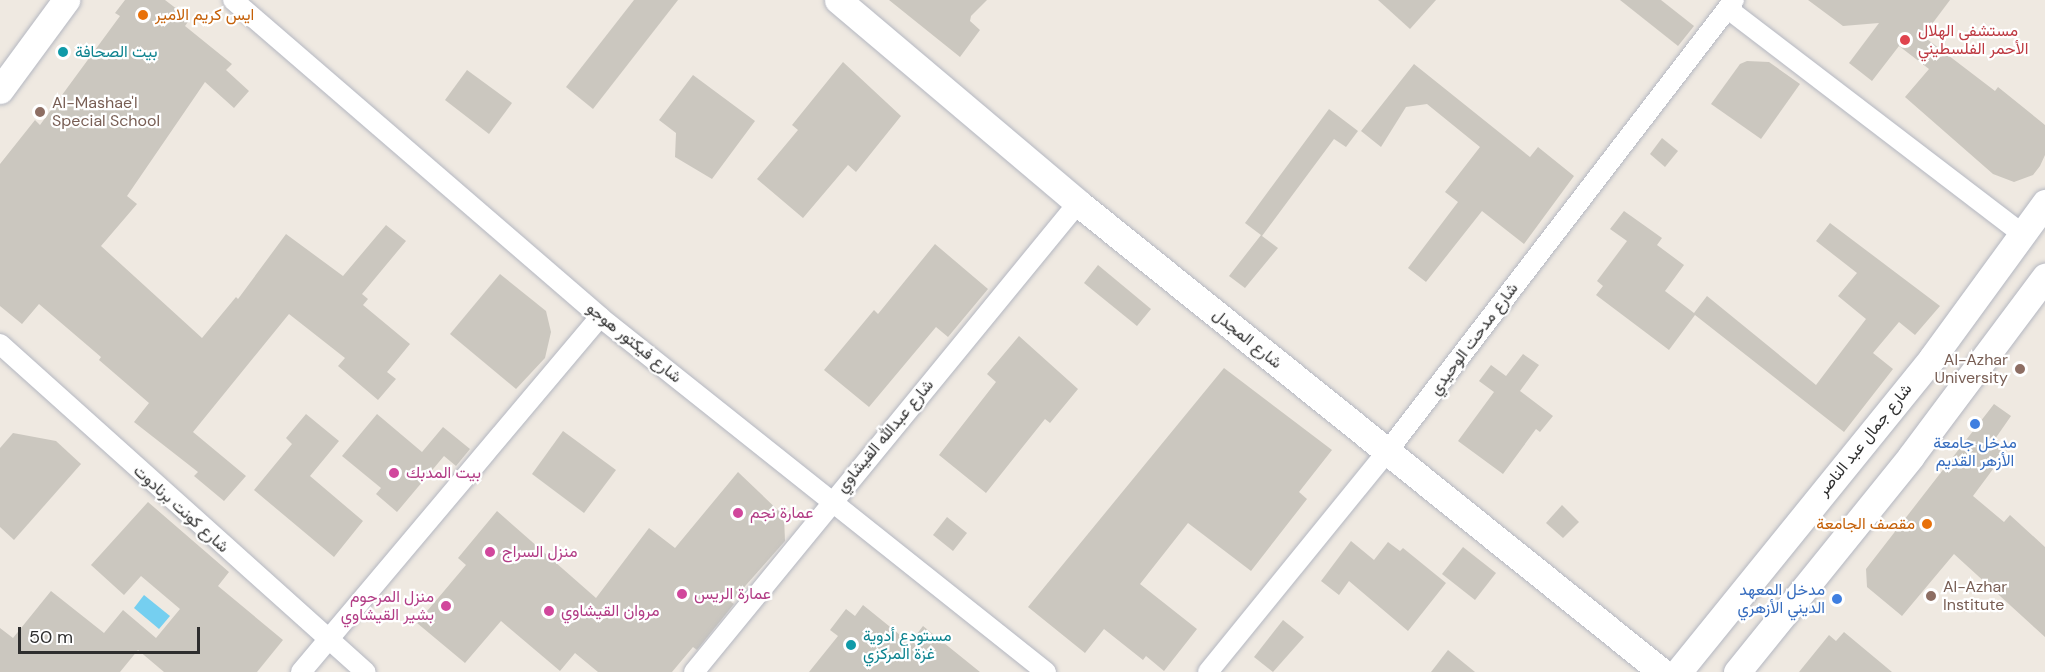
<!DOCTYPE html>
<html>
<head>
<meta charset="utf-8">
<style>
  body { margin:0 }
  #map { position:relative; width:2045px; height:672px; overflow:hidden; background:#efe9e1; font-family:"DM Sans",Vazirmatn,sans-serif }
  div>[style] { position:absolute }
  .water>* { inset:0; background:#75cff0 }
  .building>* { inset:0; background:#cbc7bf }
  .roads { filter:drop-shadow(0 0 2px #b4b7c1) drop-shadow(0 0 2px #b4b7c1) }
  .street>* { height:20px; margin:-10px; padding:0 10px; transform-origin:10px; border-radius:10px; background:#fff }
  .secondary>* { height:27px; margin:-13.5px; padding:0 13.5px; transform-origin:13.5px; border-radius:13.5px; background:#fff }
  .dots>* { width:16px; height:16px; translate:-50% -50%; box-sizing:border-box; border:3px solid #fff; border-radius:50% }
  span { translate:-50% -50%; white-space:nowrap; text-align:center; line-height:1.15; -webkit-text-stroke:4.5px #fff; paint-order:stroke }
  .food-label { font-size:16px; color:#c56008 }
  .left { translate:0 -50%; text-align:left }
  .right { translate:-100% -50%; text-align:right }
  .health-label { font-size:16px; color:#be3a42 }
  .culture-label { font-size:16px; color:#0d838f }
  .education-label { font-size:16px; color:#785e54 }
  .street-label { font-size:16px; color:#2e2e2e }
  .shop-label { font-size:16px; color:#366cbe }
  .hotel-label { font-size:16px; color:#b23c85 }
  .scale { position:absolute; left:18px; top:627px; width:182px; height:27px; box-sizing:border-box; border:3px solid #2e2e2e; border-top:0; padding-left:8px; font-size:18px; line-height:21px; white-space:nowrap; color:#2e2e2e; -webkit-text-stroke:4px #fff; paint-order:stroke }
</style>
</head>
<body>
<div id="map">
  <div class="water">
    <i style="clip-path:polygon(144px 595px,170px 616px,159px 629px,134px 608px)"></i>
  </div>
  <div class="building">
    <i style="clip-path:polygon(125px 0,165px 0,190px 19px,185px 26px,232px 64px,226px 70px,249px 91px,234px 108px,205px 82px,127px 196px,137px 204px,101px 246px,202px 338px,236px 297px,238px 299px,286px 234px,343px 276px,386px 225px,406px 241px,362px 294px,368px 299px,363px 305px,410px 344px,387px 372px,396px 379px,378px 400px,338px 366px,345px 358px,289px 314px,193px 432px,246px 476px,224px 501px,194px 476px,198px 472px,134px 422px,149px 403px,99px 360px,101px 357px,39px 304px,22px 324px,0 306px,0 164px,35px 120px,40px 125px,120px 16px,115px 13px)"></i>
    <i style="clip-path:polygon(634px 0,678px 0,593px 109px,566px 87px)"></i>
    <i style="clip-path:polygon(889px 0,987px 0,971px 16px,970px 21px,980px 30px,960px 57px)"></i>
    <i style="clip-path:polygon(1378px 0,1436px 0,1410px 29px)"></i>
    <i style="clip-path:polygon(1620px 0,1661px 0,1694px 26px,1678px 46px)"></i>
    <i style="clip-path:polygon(1808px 0,1950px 0,1923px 36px,1995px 91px,1998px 87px,2045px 125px,2045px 155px,2040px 166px,2033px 175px,2014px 182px,1993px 174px,1905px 97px,1929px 69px,1899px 46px,1872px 81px,1849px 63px,1879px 23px,1843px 26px)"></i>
    <i style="clip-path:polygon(1747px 61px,1769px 62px,1800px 84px,1761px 139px,1711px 104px,1740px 64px)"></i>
    <i style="clip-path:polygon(843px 62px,901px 116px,856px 172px,848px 165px,803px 218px,757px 179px,798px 130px,792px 125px)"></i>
    <i style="clip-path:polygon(1414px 64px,1530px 157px,1538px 147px,1574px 176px,1524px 244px,1482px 211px,1426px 282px,1408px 268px,1458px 202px,1445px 192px,1480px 147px,1427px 104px,1406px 107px,1381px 147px,1361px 131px)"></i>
    <i style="clip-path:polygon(467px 70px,512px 103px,489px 134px,445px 100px)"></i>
    <i style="clip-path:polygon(693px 75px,755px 121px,712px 179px,675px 157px,676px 133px,659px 120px)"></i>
    <i style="clip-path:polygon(1329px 109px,1358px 131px,1346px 147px,1334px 139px,1262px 236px,1278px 248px,1245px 288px,1229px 276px,1261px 235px,1245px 223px)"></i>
    <i style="clip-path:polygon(1662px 138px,1678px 151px,1665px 167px,1650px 154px)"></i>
    <i style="clip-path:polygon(1624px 211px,1662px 238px,1657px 245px,1684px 265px,1665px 291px,1694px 313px,1707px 296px,1816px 385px,1866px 319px,1838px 296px,1857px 273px,1816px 241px,1830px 223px,1940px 306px,1915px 335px,1899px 322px,1873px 353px,1893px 369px,1844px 432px,1695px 315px,1669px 350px,1596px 295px,1603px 286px,1597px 281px,1627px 241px,1610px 229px)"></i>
    <i style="clip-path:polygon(935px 244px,988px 289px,948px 337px,936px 327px,869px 407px,824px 370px,874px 310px,878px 314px)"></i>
    <i style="clip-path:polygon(1098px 265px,1151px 309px,1137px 326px,1084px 283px)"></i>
    <i style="clip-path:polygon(500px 274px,546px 311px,551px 332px,545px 358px,516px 389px,450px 334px)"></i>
    <i style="clip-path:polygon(1019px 336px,1078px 389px,1050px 423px,1045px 419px,986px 493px,939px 455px,996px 382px,987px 374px)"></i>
    <i style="clip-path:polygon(1523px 354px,1539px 365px,1520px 391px,1553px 416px,1540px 432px,1536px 429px,1503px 474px,1458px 441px,1494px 392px,1479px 381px,1491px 365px,1506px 376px)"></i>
    <i style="clip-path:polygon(1224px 368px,1332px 450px,1299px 492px,1307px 499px,1251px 571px,1188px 523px,1140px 584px,1197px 629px,1164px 671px,1146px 656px,1143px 660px,1104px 629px,1085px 653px,1028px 607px)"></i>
    <i style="clip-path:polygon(1994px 404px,2011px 416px,1995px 439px,2008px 449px,1973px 496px,2004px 522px,2010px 515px,2045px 547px,2045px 637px,1954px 554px,1902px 616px,1867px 587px,1866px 569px)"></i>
    <i style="clip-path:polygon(306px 414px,339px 441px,310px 476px,363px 521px,334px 557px,254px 490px,292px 444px,286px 438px)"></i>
    <i style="clip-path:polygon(377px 414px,422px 452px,443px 427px,470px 449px,456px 466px,444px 456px,397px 512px,376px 494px,381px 488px,342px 456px)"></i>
    <i style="clip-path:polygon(563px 431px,616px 470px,584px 513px,532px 474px)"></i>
    <i style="clip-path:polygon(13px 433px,56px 441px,81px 464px,14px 540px,0 527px,0 448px)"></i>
    <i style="clip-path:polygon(738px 472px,784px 516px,785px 541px,731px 602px,734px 604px,697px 650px,693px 647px,672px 672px,598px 672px,575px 653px,560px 671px,501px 621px,465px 663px,417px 623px,466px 565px,458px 558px,497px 511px,596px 598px,649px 528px,675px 548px)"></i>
    <i style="clip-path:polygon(148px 502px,229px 572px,218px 586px,283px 640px,257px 672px,164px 672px,138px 650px,120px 672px,0 672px,0 628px,13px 638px,51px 591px,104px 633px,123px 610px,156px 638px,180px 609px,141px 576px,124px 595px,91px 565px)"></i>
    <i style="clip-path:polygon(1562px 505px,1579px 522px,1563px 538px,1546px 523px)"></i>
    <i style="clip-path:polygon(947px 517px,967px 533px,953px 551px,933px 535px)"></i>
    <i style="clip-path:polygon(1351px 541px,1374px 560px,1388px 542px,1400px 551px,1403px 548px,1446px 583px,1408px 631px,1349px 581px,1339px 595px,1321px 581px)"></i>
    <i style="clip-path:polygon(1463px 547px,1496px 573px,1475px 600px,1442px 574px)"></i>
    <i style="clip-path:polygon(863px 605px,910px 643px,923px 626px,980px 672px,809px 672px,838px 636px,830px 630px,846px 609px,855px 616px)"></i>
    <i style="clip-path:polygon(1283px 620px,1304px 637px,1273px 672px,1254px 657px)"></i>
    <i style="clip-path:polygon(1844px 632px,1892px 672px,1799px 672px,1829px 635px,1836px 641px)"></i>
    <i style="clip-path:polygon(1448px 650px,1475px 672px,1431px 672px)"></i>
  </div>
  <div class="roads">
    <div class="street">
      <i style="left:233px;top:0;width:485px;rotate:40.8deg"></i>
      <i style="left:600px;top:317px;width:570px;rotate:38.52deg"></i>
      <i style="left:1728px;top:9px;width:370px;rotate:37.4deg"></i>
      <i style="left:0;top:344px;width:491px;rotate:41.9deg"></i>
      <i style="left:301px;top:672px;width:464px;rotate:-49.9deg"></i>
      <i style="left:694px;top:672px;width:606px;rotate:-50.69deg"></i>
      <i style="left:1208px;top:672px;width:284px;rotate:-50.9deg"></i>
      <i style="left:1387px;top:452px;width:570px;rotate:-52.49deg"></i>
    </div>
    <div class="secondary">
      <i style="left:838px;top:0;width:314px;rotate:40.2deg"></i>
      <i style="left:1078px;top:203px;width:749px;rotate:38.77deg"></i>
      <i style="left:0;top:90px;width:112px;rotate:-53.7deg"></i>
      <i style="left:1678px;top:672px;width:404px;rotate:-51deg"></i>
      <i style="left:1932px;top:358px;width:192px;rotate:-53.9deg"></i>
      <i style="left:1737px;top:672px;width:277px;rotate:-51.1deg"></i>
      <i style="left:1911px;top:456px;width:224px;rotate:-53.2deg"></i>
    </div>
  </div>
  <div class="dots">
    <i style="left:143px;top:15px;background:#e8710a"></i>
    <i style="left:1905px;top:40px;background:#e0444e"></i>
    <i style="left:63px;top:52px;background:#0f9aa8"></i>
    <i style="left:40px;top:112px;background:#8d6e63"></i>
    <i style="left:2020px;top:369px;background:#8d6e63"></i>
    <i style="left:1975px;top:424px;background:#3f7fe0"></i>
    <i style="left:394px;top:473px;background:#d1479c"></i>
    <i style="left:738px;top:513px;background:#d1479c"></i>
    <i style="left:1927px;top:524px;background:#e8710a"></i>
    <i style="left:490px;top:552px;background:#d1479c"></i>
    <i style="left:682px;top:594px;background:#d1479c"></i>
    <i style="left:1931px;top:596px;background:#8d6e63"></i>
    <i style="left:1837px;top:599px;background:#3f7fe0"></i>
    <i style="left:446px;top:606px;background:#d1479c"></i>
    <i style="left:549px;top:611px;background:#d1479c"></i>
    <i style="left:851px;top:645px;background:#0f9aa8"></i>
  </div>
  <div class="food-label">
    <span class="left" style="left:155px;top:15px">ايس كريم الامير</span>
    <span class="right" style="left:1915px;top:524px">مقصف الجامعة</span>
  </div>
  <div class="health-label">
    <span class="left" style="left:1918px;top:40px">مستشفى الهلال<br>الأحمر الفلسطيني</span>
  </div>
  <div class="culture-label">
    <span class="left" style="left:75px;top:52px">بيت الصحافة</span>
    <span class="left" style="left:863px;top:645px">مستودع أدوية<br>غزة المركزي</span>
  </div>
  <div class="education-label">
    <span class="left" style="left:52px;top:112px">Al-Mashae'l<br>Special School</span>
    <span class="right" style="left:2008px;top:369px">Al-Azhar<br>University</span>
    <span class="left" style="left:1943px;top:596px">Al-Azhar<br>Institute</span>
  </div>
  <div class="street-label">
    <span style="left:1247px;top:339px;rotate:39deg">شارع المجدل</span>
    <span style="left:1474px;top:339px;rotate:-53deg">شارع مدحت الوحيدي</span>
    <span style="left:634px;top:343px;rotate:39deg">شارع فيكتور هوجو</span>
    <span style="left:885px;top:436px;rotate:-50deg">شارع عبدالله القيشاوي</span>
    <span style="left:1865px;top:440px;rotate:-51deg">شارع جمال عبد الناصر</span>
    <span style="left:181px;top:509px;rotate:42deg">شارع كونت برنادوت</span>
  </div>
  <div class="shop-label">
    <span style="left:1975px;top:452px">مدخل جامعة<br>الأزهر القديم</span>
    <span class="right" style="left:1825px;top:599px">مدخل المعهد<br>الديني الأزهري</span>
  </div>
  <div class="hotel-label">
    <span class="left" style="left:406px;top:473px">بيت المدبك</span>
    <span class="left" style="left:750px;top:513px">عمارة نجم</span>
    <span class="left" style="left:502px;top:552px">منزل السراج</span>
    <span class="left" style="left:694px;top:594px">عمارة الريس</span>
    <span class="right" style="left:434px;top:606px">منزل المرحوم<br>بشير القيشاوي</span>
    <span class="left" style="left:561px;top:611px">مروان القيشاوي</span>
  </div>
  <div class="scale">50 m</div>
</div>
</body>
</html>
